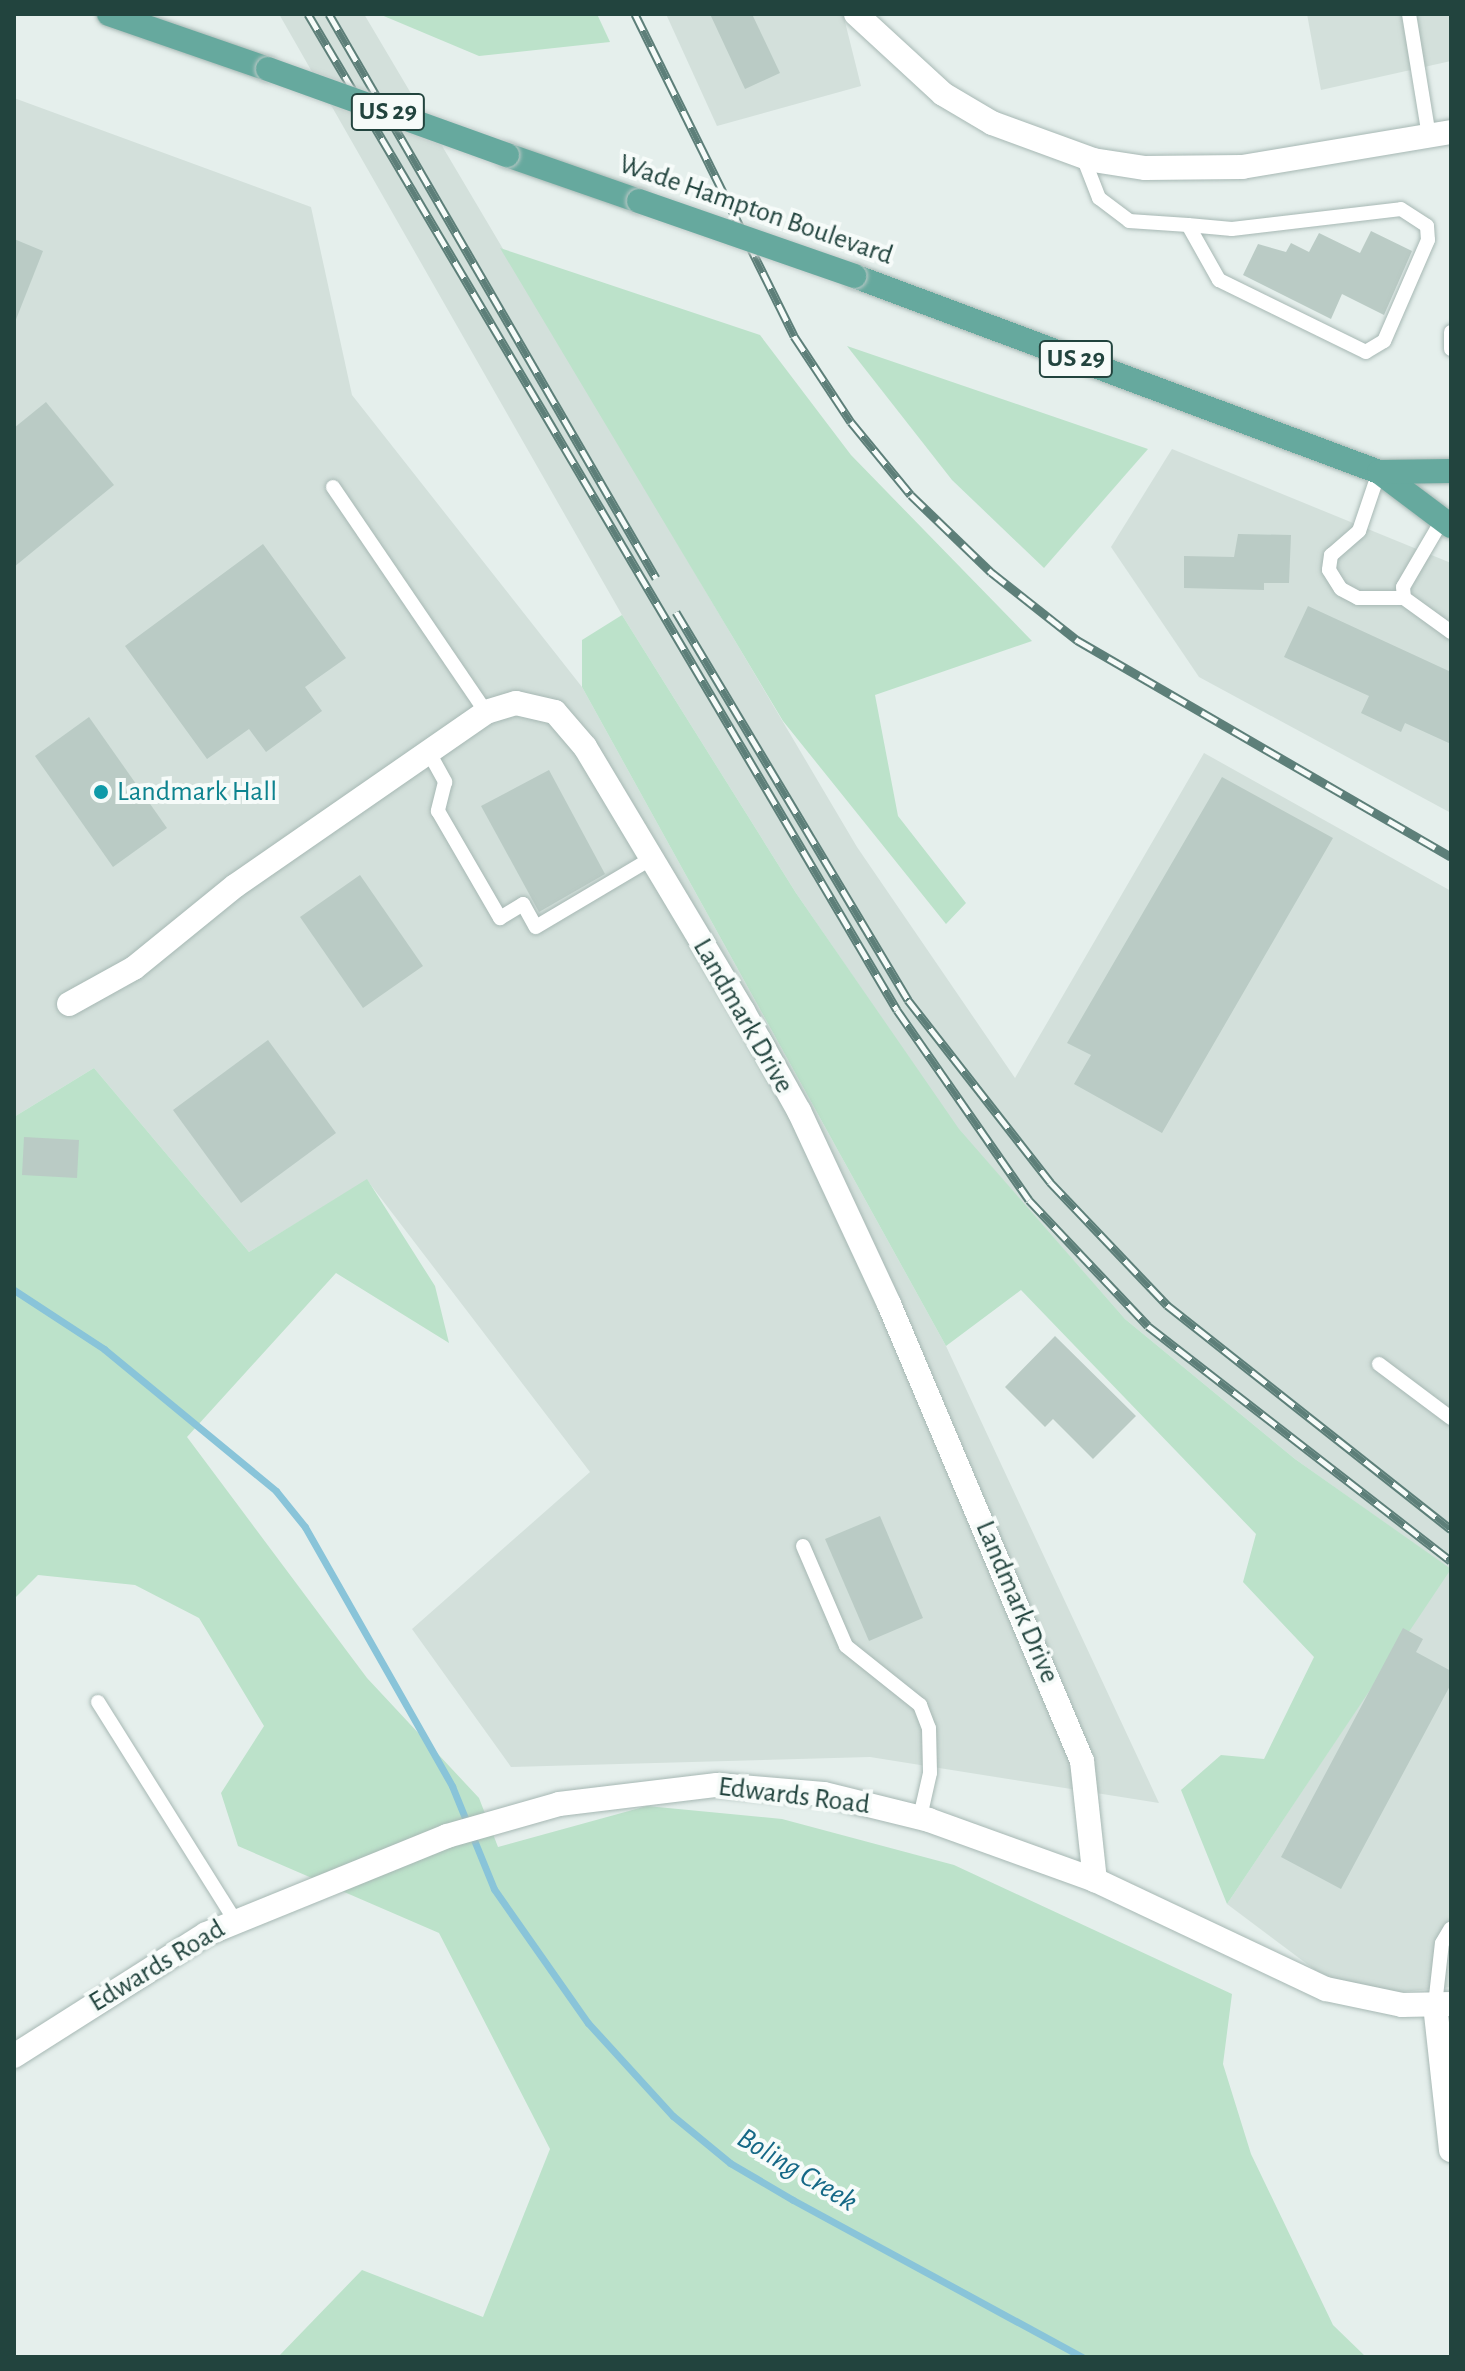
<!DOCTYPE html>
<html>
<head>
<meta charset="utf-8">
<style>
  body { margin:0 }
  #map { position:relative; width:1465px; height:2371px; overflow:hidden; background:#e5efec; font-family:"Alegreya Sans",sans-serif }
  div>[style] { position:absolute }
  .built>* { inset:0; background:#d3e0db }
  .green>* { inset:0; background:#bce2ca }
  .stream>* { height:7px; margin:-3.5px; padding:0 3.5px; transform-origin:3.5px; border-radius:3.5px; background:#89c4d9 }
  .building>* { inset:0; background:#bacbc5 }
  .roads { filter:drop-shadow(0 0 2px #a7b8b4) drop-shadow(0 0 2px #a7b8b4) }
  .lane>* { height:14px; margin:-7px; padding:0 7px; transform-origin:7px; border-radius:7px; background:#fff }
  .street>* { height:24px; margin:-12px; padding:0 12px; transform-origin:12px; border-radius:12px; background:#fff }
  .secondary>* { height:24px; margin:-12px; padding:0 12px; transform-origin:12px; border-radius:12px; background:#fff }
  .primary>* { height:24px; margin:-12px; padding:0 12px; transform-origin:12px; border-radius:12px; background:#66a99e }
  .rail>* { height:9px; margin-top:-4.5px; transform-origin:0; background:repeating-linear-gradient(90deg,#f6fbf9 0 18px,#5d7f79 0 36px); box-sizing:border-box; border-block:2px solid #5d7f79 }
  .bridges { filter:drop-shadow(0 0 2px #c1cbc9) drop-shadow(0 0 2px #c1cbc9) }
  .primary-bridge>* { height:24px; margin:-12px; padding:0 12px; transform-origin:12px; border-radius:12px; background:#66a99e }
  .dots>* { width:22px; height:22px; translate:-50% -50%; box-sizing:border-box; border:4px solid #f6fbf9; border-radius:50% }
  span { translate:-50% -50%; white-space:nowrap; text-align:center; line-height:1.15; -webkit-text-stroke:8px #f6fbf9; paint-order:stroke }
  .shield-label span { padding:2px 6px; background:#f6fbf9; border:2px solid; border-radius:6px; -webkit-text-stroke-width:0 }
  .shield-label { font-size:26px; color:#22443e; font-weight:700 }
  .street-label { font-size:28px; color:#22443e }
  .culture-label { font-size:28px; color:#0d838f }
  .left { translate:0 -50%; text-align:left }
  .water-label { font-size:30px; color:#156886; font-style:italic }
  .frame { position:absolute; inset:0; border:16px solid #22443e; pointer-events:none }
</style>
</head>
<body>
<div id="map">
  <div class="built">
    <i style="clip-path:polygon(279px 14px,364px 14px,857px 847px,1015px 1078px,1204px 753px,1451px 891px,1451px 1987px,1351px 1997px,1227px 1904px,1450px 1569px,1295px 1459px,1125px 1319px,958px 1129px,796px 893px,622px 615px)"></i>
    <i style="clip-path:polygon(666px 14px,843px 14px,861px 86px,717px 126px)"></i>
    <i style="clip-path:polygon(1307px 14px,1451px 14px,1451px 61px,1321px 90px)"></i>
    <i style="clip-path:polygon(14px 98px,311px 207px,352px 395px,582px 687px,946px 1346px,1159px 1803px,870px 1757px,511px 1767px,412px 1629px,590px 1472px,367px 1180px,249px 1252px,94px 1068px,14px 1117px)"></i>
    <i style="clip-path:polygon(1172px 449px,1451px 563px,1451px 813px,1199px 677px,1111px 547px)"></i>
  </div>
  <div class="green">
    <i style="clip-path:polygon(379px 14px,597px 14px,610px 42px,479px 56px)"></i>
    <i style="clip-path:polygon(500px 248px,760px 335px,851px 455px,1032px 641px,875px 695px,898px 816px,966px 903px,946px 924px,783px 721px)"></i>
    <i style="clip-path:polygon(847px 346px,1148px 449px,1044px 568px,952px 480px)"></i>
    <i style="clip-path:polygon(622px 615px,796px 893px,959px 1129px,1125px 1319px,1295px 1459px,1451px 1569px,1227px 1904px,1181px 1790px,1221px 1755px,1264px 1759px,1314px 1657px,1243px 1582px,1256px 1534px,1021px 1290px,946px 1346px,582px 687px,582px 640px)"></i>
    <i style="clip-path:polygon(94px 1068px,249px 1252px,367px 1179px,435px 1286px,449px 1343px,336px 1273px,187px 1437px,367px 1678px,479px 1798px,498px 1847px,647px 1806px,782px 1819px,954px 1865px,1232px 1994px,1223px 2064px,1251px 2154px,1333px 2325px,1366px 2357px,278px 2357px,362px 2270px,483px 2317px,550px 2149px,439px 1933px,238px 1846px,221px 1793px,264px 1726px,199px 1618px,135px 1585px,38px 1575px,14px 1599px,14px 1117px)"></i>
  </div>
  <div class="stream">
    <i style="left:14px;top:1290px;width:108px;rotate:33.2deg"></i>
    <i style="left:104px;top:1349px;width:223px;rotate:39.5deg"></i>
    <i style="left:276px;top:1491px;width:46px;rotate:51.1deg"></i>
    <i style="left:305px;top:1527px;width:298px;rotate:60.4deg"></i>
    <i style="left:452px;top:1786px;width:111px;rotate:67.8deg"></i>
    <i style="left:494px;top:1889px;width:164px;rotate:55deg"></i>
    <i style="left:588px;top:2023px;width:126px;rotate:47.6deg"></i>
    <i style="left:673px;top:2116px;width:74px;rotate:39.5deg"></i>
    <i style="left:730px;top:2163px;width:73px;rotate:30.4deg"></i>
    <i style="left:793px;top:2200px;width:329px;rotate:28.5deg"></i>
  </div>
  <div class="building">
    <i style="clip-path:polygon(710px 14px,752px 14px,780px 73px,745px 89px)"></i>
    <i style="clip-path:polygon(1371px 231px,1412px 251px,1384px 315px,1342px 294px,1331px 319px,1243px 275px,1258px 244px,1286px 252px,1291px 243px,1309px 252px,1319px 233px,1360px 253px)"></i>
    <i style="clip-path:polygon(14px 239px,43px 251px,15px 322px,14px 321px)"></i>
    <i style="clip-path:polygon(46px 402px,114px 485px,14px 567px,14px 428px)"></i>
    <i style="clip-path:polygon(1238px 534px,1291px 535px,1289px 583px,1264px 583px,1264px 590px,1184px 588px,1184px 556px,1234px 557px)"></i>
    <i style="clip-path:polygon(263px 544px,346px 658px,305px 687px,322px 711px,266px 752px,249px 729px,207px 759px,125px 646px)"></i>
    <i style="clip-path:polygon(1308px 606px,1451px 672px,1451px 744px,1405px 723px,1401px 732px,1361px 713px,1369px 696px,1284px 657px)"></i>
    <i style="clip-path:polygon(89px 717px,167px 828px,113px 867px,35px 756px)"></i>
    <i style="clip-path:polygon(549px 770px,605px 874px,539px 912px,481px 806px)"></i>
    <i style="clip-path:polygon(1222px 777px,1333px 838px,1162px 1133px,1074px 1084px,1091px 1055px,1067px 1043px)"></i>
    <i style="clip-path:polygon(360px 875px,423px 966px,363px 1008px,300px 917px)"></i>
    <i style="clip-path:polygon(268px 1040px,336px 1133px,241px 1203px,173px 1110px)"></i>
    <i style="clip-path:polygon(24px 1137px,79px 1140px,77px 1178px,22px 1175px)"></i>
    <i style="clip-path:polygon(1055px 1336px,1136px 1416px,1093px 1459px,1053px 1419px,1045px 1427px,1005px 1387px)"></i>
    <i style="clip-path:polygon(880px 1516px,923px 1618px,869px 1641px,825px 1539px)"></i>
    <i style="clip-path:polygon(1403px 1628px,1423px 1639px,1416px 1652px,1451px 1671px,1451px 1684px,1341px 1889px,1281px 1857px)"></i>
  </div>
  <div class="roads">
    <div class="lane">
      <i style="left:1409px;top:14px;width:124px;rotate:80.7deg"></i>
      <i style="left:1083px;top:157px;width:44px;rotate:68.7deg"></i>
      <i style="left:1099px;top:198px;width:38px;rotate:37deg"></i>
      <i style="left:1129px;top:221px;width:59px;rotate:3.9deg"></i>
      <i style="left:1188px;top:225px;width:44px;rotate:5.2deg"></i>
      <i style="left:1232px;top:229px;width:170px;rotate:-6.7deg"></i>
      <i style="left:1401px;top:209px;width:31px;rotate:33deg"></i>
      <i style="left:1427px;top:226px;width:14px;rotate:86deg"></i>
      <i style="left:1428px;top:240px;width:110px;rotate:113.5deg"></i>
      <i style="left:1384px;top:341px;width:21px;rotate:149deg"></i>
      <i style="left:1366px;top:352px;width:164px;rotate:-153.9deg"></i>
      <i style="left:1219px;top:280px;width:63px;rotate:-119.4deg"></i>
      <i style="left:1451px;top:332px;width:17px;rotate:90deg"></i>
      <i style="left:1379px;top:472px;width:62px;rotate:108.7deg"></i>
      <i style="left:1359px;top:531px;width:37px;rotate:139deg"></i>
      <i style="left:1331px;top:555px;width:15px;rotate:98deg"></i>
      <i style="left:1329px;top:570px;width:22px;rotate:58deg"></i>
      <i style="left:1341px;top:589px;width:19px;rotate:28deg"></i>
      <i style="left:1358px;top:598px;width:46px"></i>
      <i style="left:333px;top:487px;width:272px;rotate:55.8deg"></i>
      <i style="left:1441px;top:522px;width:75px;rotate:120.3deg"></i>
      <i style="left:1403px;top:587px;width:11px;rotate:85deg"></i>
      <i style="left:1404px;top:598px;width:58px;rotate:35.9deg"></i>
      <i style="left:427px;top:749px;width:38px;rotate:61deg"></i>
      <i style="left:445px;top:782px;width:30px;rotate:104deg"></i>
      <i style="left:438px;top:811px;width:124px;rotate:59.9deg"></i>
      <i style="left:500px;top:918px;width:27px;rotate:-31deg"></i>
      <i style="left:523px;top:904px;width:26px;rotate:61deg"></i>
      <i style="left:536px;top:927px;width:131px;rotate:-30.7deg"></i>
      <i style="left:1379px;top:1364px;width:90px;rotate:36.9deg"></i>
      <i style="left:803px;top:1546px;width:109px;rotate:66.7deg"></i>
      <i style="left:846px;top:1646px;width:95px;rotate:38.6deg"></i>
      <i style="left:920px;top:1705px;width:25px;rotate:69deg"></i>
      <i style="left:929px;top:1728px;width:45px;rotate:88.7deg"></i>
      <i style="left:930px;top:1773px;width:45px;rotate:102.8deg"></i>
      <i style="left:98px;top:1702px;width:257px;rotate:57.9deg"></i>
      <i style="left:1435px;top:2005px;width:62px;rotate:-83.6deg"></i>
      <i style="left:1442px;top:1943px;width:17px;rotate:-59deg"></i>
    </div>
    <div class="street">
      <i style="left:856px;top:14px;width:118px;rotate:42.6deg"></i>
      <i style="left:943px;top:94px;width:57px;rotate:30.6deg"></i>
      <i style="left:992px;top:123px;width:108px;rotate:20.1deg"></i>
      <i style="left:1093px;top:160px;width:53px;rotate:8.7deg"></i>
      <i style="left:1145px;top:168px;width:97px;rotate:-0.6deg"></i>
      <i style="left:1242px;top:167px;width:212px;rotate:-9.5deg"></i>
      <i style="left:69px;top:1004px;width:74px;rotate:-29deg"></i>
      <i style="left:134px;top:968px;width:130px;rotate:-39.1deg"></i>
      <i style="left:235px;top:886px;width:305px;rotate:-34.7deg"></i>
      <i style="left:486px;top:712px;width:31px;rotate:-17deg"></i>
      <i style="left:516px;top:703px;width:40px;rotate:13deg"></i>
      <i style="left:555px;top:712px;width:46px;rotate:49.4deg"></i>
      <i style="left:585px;top:747px;width:308px;rotate:59.1deg"></i>
      <i style="left:743px;top:1011px;width:115px;rotate:60.8deg"></i>
      <i style="left:799px;top:1111px;width:213px;rotate:65deg"></i>
      <i style="left:889px;top:1304px;width:496px;rotate:67.1deg"></i>
      <i style="left:1082px;top:1761px;width:120px;rotate:83.8deg"></i>
      <i style="left:1435px;top:2005px;width:146px;rotate:83.7deg"></i>
    </div>
    <div class="secondary">
      <i style="left:14px;top:2056px;width:227px;rotate:-32.4deg"></i>
      <i style="left:206px;top:1934px;width:260px;rotate:-22.1deg"></i>
      <i style="left:447px;top:1836px;width:116px;rotate:-15.9deg"></i>
      <i style="left:559px;top:1804px;width:159px;rotate:-6.9deg"></i>
      <i style="left:717px;top:1785px;width:107px;rotate:4.8deg"></i>
      <i style="left:824px;top:1794px;width:108px;rotate:13.9deg"></i>
      <i style="left:929px;top:1820px;width:177px;rotate:19.9deg"></i>
      <i style="left:1095px;top:1880px;width:255px;rotate:25.3deg"></i>
      <i style="left:1326px;top:1989px;width:78px;rotate:11.9deg"></i>
      <i style="left:1402px;top:2005px;width:49px;rotate:-1.2deg"></i>
    </div>
    <div class="primary">
      <i style="left:109px;top:14px;width:168px;rotate:19.1deg"></i>
      <i style="left:507px;top:155px;width:140px;rotate:19.2deg"></i>
      <i style="left:854px;top:276px;width:560px;rotate:20.47deg"></i>
      <i style="left:1379px;top:472px;width:90px;rotate:36.9deg"></i>
      <i style="left:1379px;top:472px;width:72px;rotate:-0.8deg"></i>
    </div>
  </div>
  <div class="rail">
    <i style="left:308px;top:14px;width:1157px;rotate:59.4deg"></i>
    <i style="left:897px;top:1010px;width:231px;rotate:55.2deg"></i>
    <i style="left:1029px;top:1200px;width:173px;rotate:46.6deg"></i>
    <i style="left:1148px;top:1326px;width:383px;rotate:37.8deg"></i>
    <i style="left:329px;top:14px;width:652px;rotate:59.9deg"></i>
    <i style="left:635px;top:14px;width:359px;rotate:63.7deg"></i>
    <i style="left:794px;top:336px;width:103px;rotate:56.5deg"></i>
    <i style="left:851px;top:422px;width:94px;rotate:50.6deg"></i>
    <i style="left:911px;top:495px;width:111px;rotate:43.9deg"></i>
    <i style="left:991px;top:572px;width:110px;rotate:38.3deg"></i>
    <i style="left:1077px;top:640px;width:432px;rotate:30.1deg"></i>
    <i style="left:676px;top:612px;width:452px;rotate:59.1deg"></i>
    <i style="left:908px;top:1000px;width:231px;rotate:52deg"></i>
    <i style="left:1050px;top:1182px;width:170px;rotate:46.4deg"></i>
    <i style="left:1167px;top:1305px;width:362px;rotate:38.3deg"></i>
  </div>
  <div class="bridges">
    <div class="primary-bridge">
      <i style="left:268px;top:69px;width:254px;rotate:19.8deg"></i>
      <i style="left:639px;top:201px;width:228px;rotate:19.2deg"></i>
    </div>
  </div>
  <div class="dots">
    <i style="left:101px;top:792px;background:#0f9aa8"></i>
  </div>
  <div class="shield-label">
    <span style="left:388px;top:112px">US 29</span>
    <span style="left:1076px;top:359px">US 29</span>
  </div>
  <div class="street-label">
    <span style="left:756px;top:210px;rotate:19deg">Wade Hampton Boulevard</span>
    <span style="left:743px;top:1016px;rotate:60deg">Landmark Drive</span>
    <span style="left:1017px;top:1602px;rotate:67deg">Landmark Drive</span>
    <span style="left:794px;top:1796px;rotate:7deg">Edwards Road</span>
    <span style="left:157px;top:1966px;rotate:-31deg">Edwards Road</span>
  </div>
  <div class="culture-label">
    <span class="left" style="left:117px;top:792px">Landmark Hall</span>
  </div>
  <div class="water-label">
    <span style="left:797px;top:2170px;rotate:31deg">Boling Creek</span>
  </div>
  <div class="frame"></div>
</div>
</body>
</html>
